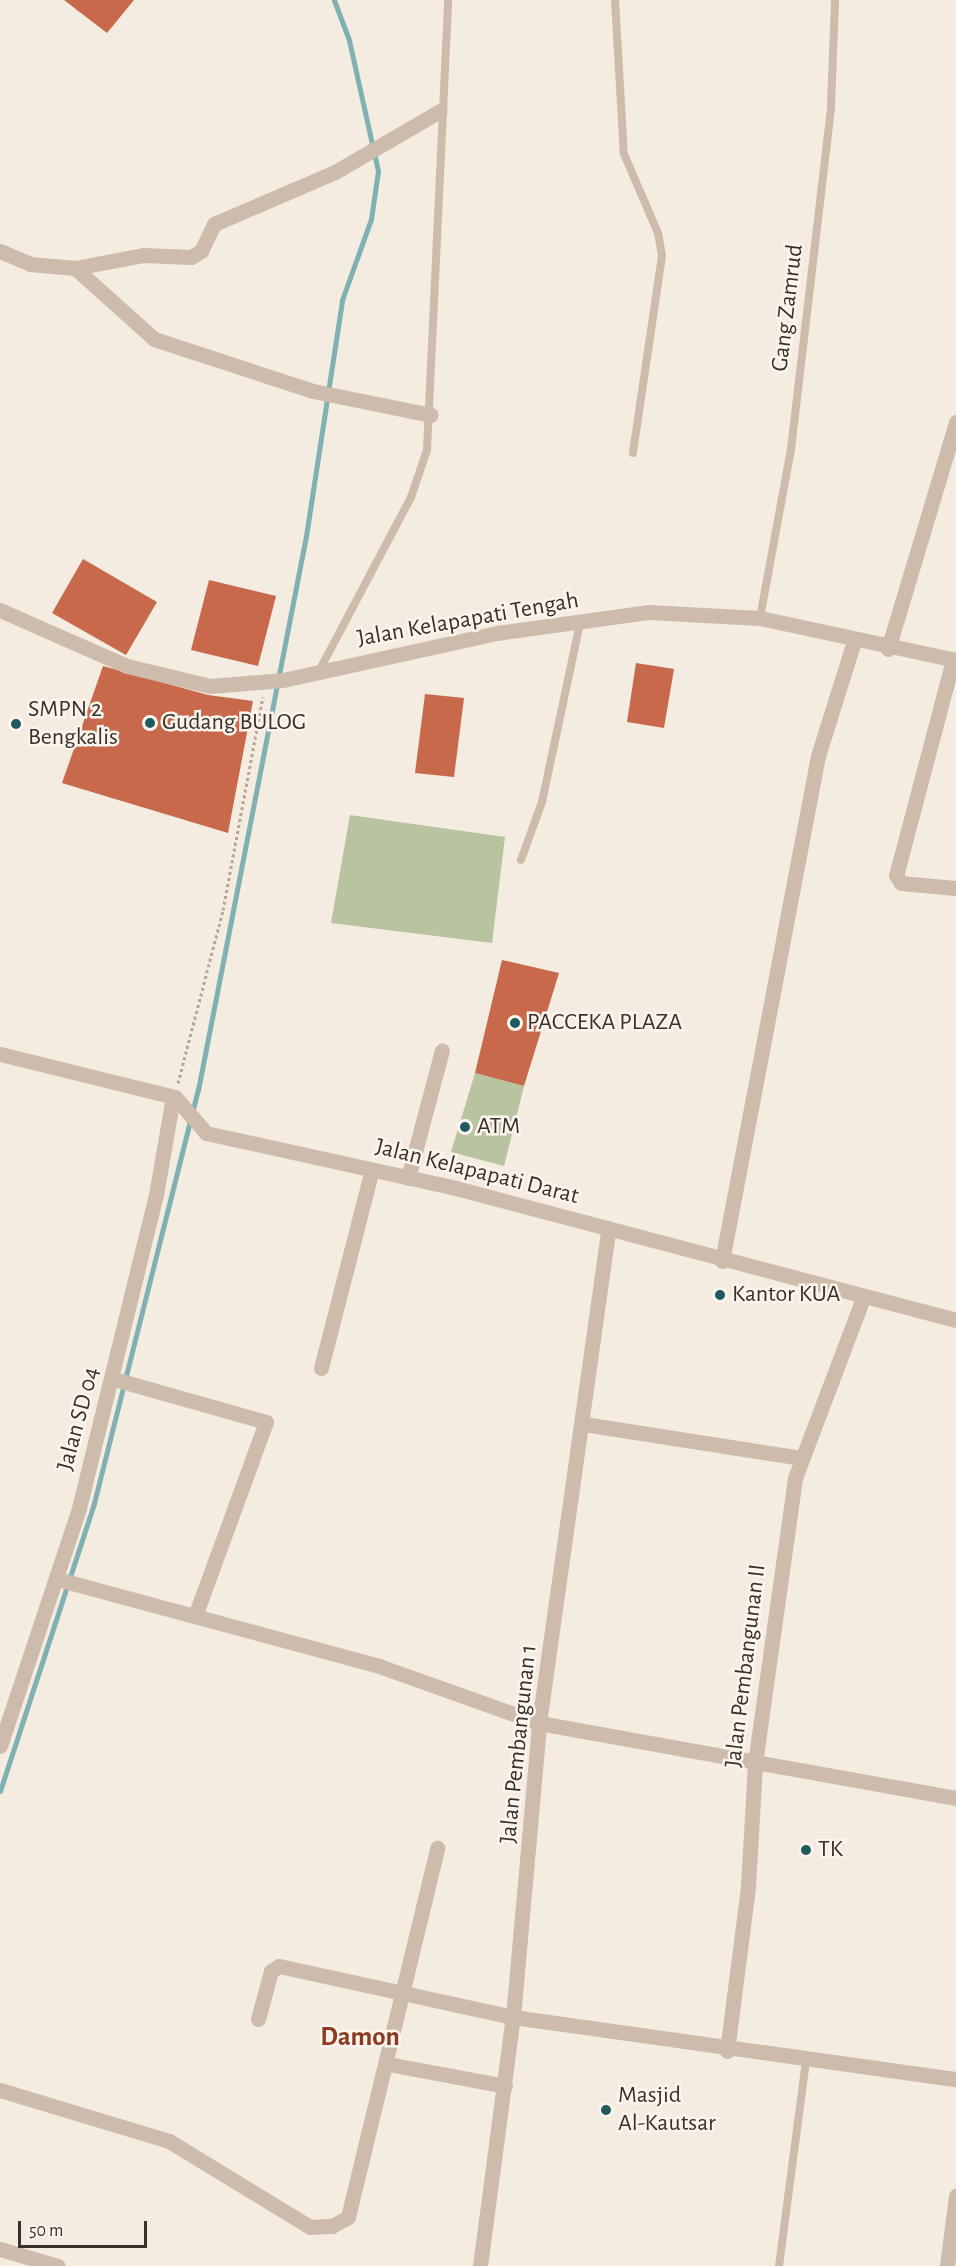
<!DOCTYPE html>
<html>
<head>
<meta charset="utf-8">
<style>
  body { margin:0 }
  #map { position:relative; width:956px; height:2266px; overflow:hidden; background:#f4ebe1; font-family:"Alegreya Sans",sans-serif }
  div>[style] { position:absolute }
  .green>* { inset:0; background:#b8c4a0 }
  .stream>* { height:5px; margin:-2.5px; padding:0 2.5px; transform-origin:2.5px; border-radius:2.5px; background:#7fb0b2 }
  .building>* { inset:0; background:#c8694b }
  .path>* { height:3px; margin-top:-1.5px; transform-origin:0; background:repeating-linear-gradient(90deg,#b9a596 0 3px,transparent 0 6px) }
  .service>* { height:8px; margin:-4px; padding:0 4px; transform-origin:4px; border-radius:4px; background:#cdbbac }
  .minor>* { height:15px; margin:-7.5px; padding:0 7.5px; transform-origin:7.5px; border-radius:7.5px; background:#cdbbac }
  .dots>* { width:16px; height:16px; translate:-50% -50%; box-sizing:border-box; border:3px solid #fbf5ee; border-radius:50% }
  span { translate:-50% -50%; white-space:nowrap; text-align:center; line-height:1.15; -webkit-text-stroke:5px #fbf5ee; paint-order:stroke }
  .street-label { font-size:24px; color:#3b302b }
  .poi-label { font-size:24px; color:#3b302b }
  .left { translate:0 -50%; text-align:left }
  .quarter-label { font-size:27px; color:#8c3b22; font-weight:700 }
  .scale { position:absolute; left:18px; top:2221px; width:129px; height:27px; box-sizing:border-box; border:3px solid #3b302b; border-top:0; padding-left:8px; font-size:18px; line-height:21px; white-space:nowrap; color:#3b302b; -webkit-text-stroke:4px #fbf5ee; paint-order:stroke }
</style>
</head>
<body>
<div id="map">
  <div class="green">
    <i style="clip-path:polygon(350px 815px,505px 837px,492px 943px,331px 923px)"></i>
    <i style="clip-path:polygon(475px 1073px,524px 1086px,504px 1166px,451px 1152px)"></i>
  </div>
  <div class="stream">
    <i style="left:0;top:1791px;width:303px;rotate:-71.9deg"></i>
    <i style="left:94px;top:1503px;width:426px;rotate:-75.9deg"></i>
    <i style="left:198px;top:1090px;width:564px;rotate:-78.97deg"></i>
    <i style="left:306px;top:536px;width:239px;rotate:-81.3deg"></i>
    <i style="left:342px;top:300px;width:86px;rotate:-70.3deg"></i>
    <i style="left:371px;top:219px;width:49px;rotate:-81.7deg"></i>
    <i style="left:378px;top:171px;width:134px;rotate:-102.5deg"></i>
    <i style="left:349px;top:40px;width:43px;rotate:-110.6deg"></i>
  </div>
  <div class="building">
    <i style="clip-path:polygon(64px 0,134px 0,107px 33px)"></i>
    <i style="clip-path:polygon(83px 559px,157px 602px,126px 655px,52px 613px)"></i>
    <i style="clip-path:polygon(209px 580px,276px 596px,258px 666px,191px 650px)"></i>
    <i style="clip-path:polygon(636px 663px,674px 669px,664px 728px,627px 722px)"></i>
    <i style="clip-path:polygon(103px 666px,208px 695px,253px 701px,228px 833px,62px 783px)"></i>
    <i style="clip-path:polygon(425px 694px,464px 698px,454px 777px,415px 773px)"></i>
    <i style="clip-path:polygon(502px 960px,559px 973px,524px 1086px,475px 1073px)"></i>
  </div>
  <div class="path">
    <i style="left:178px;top:1083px;width:179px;rotate:-75.4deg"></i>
    <i style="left:223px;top:910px;width:217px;rotate:-79.4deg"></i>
  </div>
  <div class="service">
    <i style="left:615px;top:0;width:154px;rotate:86.7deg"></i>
    <i style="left:624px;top:154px;width:86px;rotate:66.7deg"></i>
    <i style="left:658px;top:233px;width:23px;rotate:80deg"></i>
    <i style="left:662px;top:256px;width:199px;rotate:98.4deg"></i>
    <i style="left:760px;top:618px;width:172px;rotate:-79.6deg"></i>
    <i style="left:791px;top:449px;width:345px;rotate:-83.3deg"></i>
    <i style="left:831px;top:106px;width:106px;rotate:-87.8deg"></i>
    <i style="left:319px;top:671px;width:197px;rotate:-62.1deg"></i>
    <i style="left:411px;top:497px;width:50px;rotate:-71.2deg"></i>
    <i style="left:427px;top:450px;width:450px;rotate:-87.3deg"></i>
    <i style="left:521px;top:860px;width:62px;rotate:-70.1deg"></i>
    <i style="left:542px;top:802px;width:183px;rotate:-78deg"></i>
    <i style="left:779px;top:2266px;width:206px;rotate:-82.5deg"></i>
  </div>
  <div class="minor">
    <i style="left:0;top:251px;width:33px;rotate:23deg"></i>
    <i style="left:30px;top:264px;width:45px;rotate:5.1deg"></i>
    <i style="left:75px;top:268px;width:69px;rotate:-10.8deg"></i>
    <i style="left:143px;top:255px;width:48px;rotate:2.4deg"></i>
    <i style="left:191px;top:257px;width:12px;rotate:-31deg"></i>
    <i style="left:201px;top:251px;width:30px;rotate:-64deg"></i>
    <i style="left:214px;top:224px;width:132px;rotate:-23.3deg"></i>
    <i style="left:335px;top:172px;width:121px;rotate:-30.2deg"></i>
    <i style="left:75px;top:268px;width:106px;rotate:41.9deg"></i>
    <i style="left:154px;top:339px;width:167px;rotate:18.1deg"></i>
    <i style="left:313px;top:391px;width:120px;rotate:11.5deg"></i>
    <i style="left:0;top:610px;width:139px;rotate:23.8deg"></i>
    <i style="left:127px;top:666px;width:85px;rotate:13.5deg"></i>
    <i style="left:210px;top:686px;width:73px;rotate:-4.7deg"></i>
    <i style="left:283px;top:680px;width:219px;rotate:-12.4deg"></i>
    <i style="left:497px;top:633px;width:152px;rotate:-7.9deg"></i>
    <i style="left:648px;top:612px;width:112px;rotate:3.1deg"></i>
    <i style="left:760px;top:618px;width:200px;rotate:12.1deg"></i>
    <i style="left:888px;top:649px;width:237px;rotate:-73.3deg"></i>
    <i style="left:953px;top:660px;width:222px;rotate:104.8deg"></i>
    <i style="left:896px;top:875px;width:9px;rotate:58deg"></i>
    <i style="left:901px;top:883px;width:55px;rotate:5.2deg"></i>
    <i style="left:0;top:1054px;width:180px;rotate:13.8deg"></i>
    <i style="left:175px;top:1097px;width:48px;rotate:49.3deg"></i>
    <i style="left:206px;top:1133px;width:252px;rotate:12.4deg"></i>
    <i style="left:452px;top:1187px;width:521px;rotate:14.78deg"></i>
    <i style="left:408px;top:1178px;width:132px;rotate:-75.1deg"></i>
    <i style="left:722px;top:1261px;width:514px;rotate:-79.24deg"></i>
    <i style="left:818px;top:756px;width:121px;rotate:-72.6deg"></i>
    <i style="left:321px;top:1368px;width:204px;rotate:-75.6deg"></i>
    <i style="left:114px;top:1379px;width:158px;rotate:15.8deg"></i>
    <i style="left:266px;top:1422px;width:207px;rotate:110.1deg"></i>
    <i style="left:584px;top:1424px;width:221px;rotate:8.9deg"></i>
    <i style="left:57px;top:1579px;width:334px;rotate:15.1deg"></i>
    <i style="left:379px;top:1666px;width:170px;rotate:19.6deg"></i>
    <i style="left:539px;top:1723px;width:424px;rotate:10.2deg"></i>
    <i style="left:0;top:1746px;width:251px;rotate:-71.6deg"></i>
    <i style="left:79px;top:1508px;width:322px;rotate:-76.2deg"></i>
    <i style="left:156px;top:1195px;width:99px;rotate:-80.2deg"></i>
    <i style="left:258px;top:2019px;width:50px;rotate:-74.8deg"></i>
    <i style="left:271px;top:1971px;width:9px;rotate:-32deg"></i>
    <i style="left:279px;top:1966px;width:239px;rotate:12.3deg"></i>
    <i style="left:513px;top:2017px;width:447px;rotate:8deg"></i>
    <i style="left:727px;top:2051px;width:166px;rotate:-82.7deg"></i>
    <i style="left:748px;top:1886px;width:123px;rotate:-86.7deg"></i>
    <i style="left:755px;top:1763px;width:288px;rotate:-82deg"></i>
    <i style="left:795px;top:1478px;width:192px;rotate:-69.3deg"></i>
    <i style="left:388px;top:2064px;width:119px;rotate:10.6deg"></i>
    <i style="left:0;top:2090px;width:177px;rotate:16.8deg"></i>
    <i style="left:169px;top:2141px;width:165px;rotate:31.4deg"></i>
    <i style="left:310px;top:2227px;width:22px;rotate:-3deg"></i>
    <i style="left:332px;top:2226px;width:18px;rotate:-29deg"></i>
    <i style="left:348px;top:2217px;width:380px;rotate:-76.4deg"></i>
    <i style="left:0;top:2249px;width:60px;rotate:16.3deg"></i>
    <i style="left:480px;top:2266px;width:251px;rotate:-82.5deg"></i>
    <i style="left:513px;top:2017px;width:295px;rotate:-84.9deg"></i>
    <i style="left:539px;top:1723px;width:500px;rotate:-82deg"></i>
    <i style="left:947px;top:2266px;width:71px;rotate:-82.7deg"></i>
  </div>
  <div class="dots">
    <i style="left:150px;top:723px;background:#1f5a5e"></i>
    <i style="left:16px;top:724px;background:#1f5a5e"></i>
    <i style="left:515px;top:1023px;background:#1f5a5e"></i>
    <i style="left:465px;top:1127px;background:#1f5a5e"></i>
    <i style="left:720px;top:1295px;background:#1f5a5e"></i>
    <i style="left:806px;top:1850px;background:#1f5a5e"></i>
    <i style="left:606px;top:2110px;background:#1f5a5e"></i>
  </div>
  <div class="street-label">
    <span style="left:788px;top:308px;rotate:-83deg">Gang Zamrud</span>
    <span style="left:468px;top:620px;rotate:-10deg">Jalan Kelapapati Tengah</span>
    <span style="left:477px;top:1172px;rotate:14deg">Jalan Kelapapati Darat</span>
    <span style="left:79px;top:1419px;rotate:-75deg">Jalan SD 04</span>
    <span style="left:746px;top:1666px;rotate:-83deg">Jalan Pembangunan II</span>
    <span style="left:519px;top:1744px;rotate:-84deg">Jalan Pembangunan 1</span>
  </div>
  <div class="poi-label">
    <span class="left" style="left:28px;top:724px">SMPN 2<br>Bengkalis</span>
    <span class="left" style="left:162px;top:723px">Gudang BULOG</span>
    <span class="left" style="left:527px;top:1023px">PACCEKA PLAZA</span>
    <span class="left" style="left:477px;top:1127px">ATM</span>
    <span class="left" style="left:732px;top:1295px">Kantor KUA</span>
    <span class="left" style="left:818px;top:1850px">TK</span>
    <span class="left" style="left:618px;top:2110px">Masjid<br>Al-Kautsar</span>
  </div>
  <div class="quarter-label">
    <span style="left:360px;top:2037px">Damon</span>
  </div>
  <div class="scale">50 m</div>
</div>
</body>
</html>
